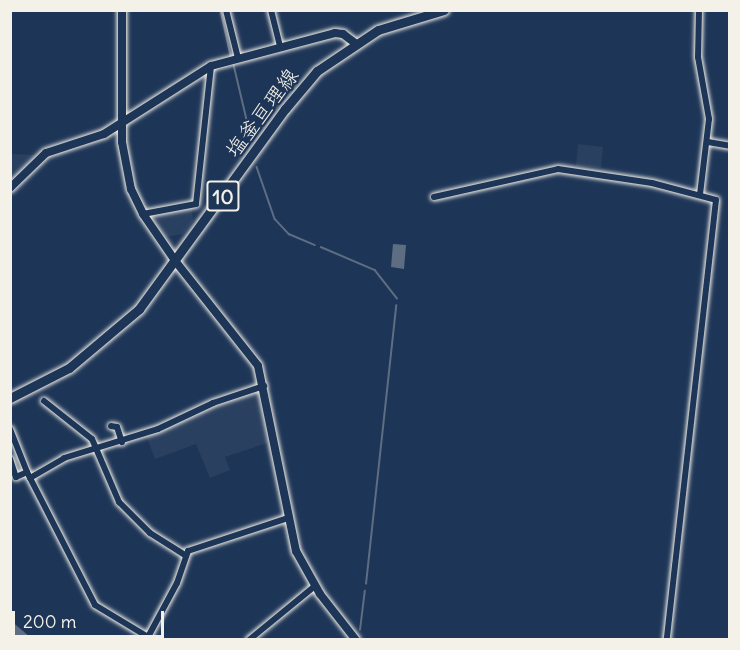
<!DOCTYPE html>
<html>
<head>
<meta charset="utf-8">
<style>
  body { margin:0 }
  #map { position:relative; width:740px; height:650px; overflow:hidden; background:#1d3557; font-family:Delius,"Klee One",sans-serif }
  div>[style] { position:absolute }
  .built>* { inset:0; background:#2a4060 }
  .water>* { inset:0; background:#5e6d82 }
  .stream>* { height:1.5px; margin:-0.75px; padding:0 0.75px; transform-origin:0.75px; border-radius:0.75px; background:#5e6d82 }
  .roads { filter:drop-shadow(0 0 2px #f4f1e8) drop-shadow(0 0 2px #f4f1e8) }
  .minor>* { height:6px; margin:-3px; padding:0 3px; transform-origin:3px; border-radius:3px; background:#1d3557 }
  .tertiary>* { height:8px; margin:-4px; padding:0 4px; transform-origin:4px; border-radius:4px; background:#1d3557 }
  .primary>* { height:9px; margin:-4.5px; padding:0 4.5px; transform-origin:4.5px; border-radius:4.5px; background:#1d3557 }
  span { translate:-50% -50%; white-space:nowrap; text-align:center; line-height:1.15; -webkit-text-stroke:4.5px #1d3557; paint-order:stroke }
  .shield-label span { padding:2px 4px; background:#1d3557; border:2px solid; border-radius:4px; -webkit-text-stroke-width:0 }
  .shield-label { font-size:20px; color:#f4f1e8; font-weight:700 }
  .street-label { font-size:21px; color:#f4f1e8 }
  .frame { position:absolute; inset:0; border:12px solid #f4f1e8; pointer-events:none }
  .scale { position:absolute; left:12px; top:611px; width:152px; height:27px; box-sizing:border-box; border:3px solid #f4f1e8; border-top:0; padding-left:8px; font-size:18px; line-height:21px; white-space:nowrap; color:#f4f1e8; -webkit-text-stroke:4px #1d3557; paint-order:stroke }
</style>
</head>
<body>
<div id="map">
  <div class="built">
    <i style="clip-path:polygon(578px 144px,603px 147px,601px 168px,576px 166px)"></i>
    <i style="clip-path:polygon(11px 154px,36px 155px,11px 182px,10px 154px)"></i>
    <i style="clip-path:polygon(192px 208px,193px 221px,183px 234px,165px 237px,151px 214px)"></i>
    <i style="clip-path:polygon(258px 389px,267px 443px,225px 457px,230px 470px,210px 478px,196px 444px,155px 459px,146px 435px)"></i>
  </div>
  <div class="water">
    <i style="clip-path:polygon(393px 244px,406px 245px,404px 269px,391px 267px)"></i>
    <i style="clip-path:polygon(10px 620px,23px 631px,32px 639px,11px 639px)"></i>
  </div>
  <div class="stream">
    <i style="left:221px;top:10px;width:47px;rotate:77.7deg"></i>
    <i style="left:234px;top:65px;width:74px;rotate:76.7deg"></i>
    <i style="left:257px;top:167px;width:55px;rotate:70.9deg"></i>
    <i style="left:275px;top:219px;width:21px;rotate:47deg"></i>
    <i style="left:289px;top:234px;width:28px;rotate:23deg"></i>
    <i style="left:321px;top:247px;width:59px;rotate:23.1deg"></i>
    <i style="left:375px;top:270px;width:36px;rotate:52deg"></i>
    <i style="left:366px;top:584px;width:280px;rotate:-83.8deg"></i>
    <i style="left:360px;top:630px;width:39px;rotate:-83deg"></i>
  </div>
  <div class="roads">
    <div class="minor">
      <i style="left:226px;top:10px;width:49px;rotate:76deg"></i>
      <i style="left:271px;top:10px;width:38px;rotate:76deg"></i>
      <i style="left:699px;top:10px;width:47px;rotate:91.2deg"></i>
      <i style="left:698px;top:57px;width:63px;rotate:79.9deg"></i>
      <i style="left:709px;top:119px;width:76px;rotate:96.8deg"></i>
      <i style="left:708px;top:142px;width:22px;rotate:10deg"></i>
      <i style="left:434px;top:197px;width:127px;rotate:-12.7deg"></i>
      <i style="left:558px;top:169px;width:95px;rotate:8.5deg"></i>
      <i style="left:652px;top:183px;width:66px;rotate:14.9deg"></i>
      <i style="left:716px;top:200px;width:443px;rotate:96.4deg"></i>
      <i style="left:143px;top:214px;width:54px;rotate:-10.7deg"></i>
      <i style="left:196px;top:204px;width:139px;rotate:-83.8deg"></i>
      <i style="left:44px;top:401px;width:61px;rotate:38.4deg"></i>
      <i style="left:92px;top:439px;width:69px;rotate:66.8deg"></i>
      <i style="left:119px;top:502px;width:44px;rotate:45deg"></i>
      <i style="left:150px;top:533px;width:41px;rotate:32.2deg"></i>
      <i style="left:111px;top:426px;width:6px;rotate:9deg"></i>
      <i style="left:117px;top:427px;width:16px;rotate:72deg"></i>
      <i style="left:10px;top:429px;width:46px;rotate:68.4deg"></i>
      <i style="left:27px;top:472px;width:149px;rotate:62.9deg"></i>
      <i style="left:95px;top:605px;width:62px;rotate:31.1deg"></i>
      <i style="left:148px;top:637px;width:3px;rotate:108deg"></i>
      <i style="left:10px;top:459px;width:19px;rotate:72deg"></i>
      <i style="left:16px;top:477px;width:12px;rotate:-24deg"></i>
      <i style="left:30px;top:478px;width:39px;rotate:-30deg"></i>
      <i style="left:64px;top:458px;width:98px;rotate:-17.1deg"></i>
      <i style="left:158px;top:429px;width:61px;rotate:-25.3deg"></i>
      <i style="left:213px;top:403px;width:54px;rotate:-18.4deg"></i>
      <i style="left:148px;top:637px;width:61px;rotate:-61.8deg"></i>
      <i style="left:177px;top:583px;width:34px;rotate:-71deg"></i>
      <i style="left:188px;top:551px;width:105px;rotate:-18.3deg"></i>
      <i style="left:249px;top:640px;width:85px;rotate:-39.3deg"></i>
    </div>
    <div class="tertiary">
      <i style="left:122px;top:10px;width:132px;rotate:90deg"></i>
      <i style="left:122px;top:142px;width:48px;rotate:79.2deg"></i>
      <i style="left:131px;top:189px;width:28px;rotate:64deg"></i>
      <i style="left:143px;top:214px;width:58px;rotate:55.5deg"></i>
      <i style="left:176px;top:262px;width:132px;rotate:51.7deg"></i>
      <i style="left:258px;top:366px;width:189px;rotate:78.4deg"></i>
      <i style="left:296px;top:551px;width:49px;rotate:60.8deg"></i>
      <i style="left:320px;top:594px;width:58px;rotate:52deg"></i>
      <i style="left:10px;top:188px;width:50px;rotate:-44.2deg"></i>
      <i style="left:46px;top:153px;width:61px;rotate:-18.1deg"></i>
      <i style="left:104px;top:134px;width:127px;rotate:-32.4deg"></i>
      <i style="left:211px;top:66px;width:128px;rotate:-14.9deg"></i>
      <i style="left:335px;top:33px;width:8px;rotate:7deg"></i>
      <i style="left:343px;top:34px;width:15px;rotate:37deg"></i>
    </div>
    <div class="primary">
      <i style="left:10px;top:398px;width:66px;rotate:-27deg"></i>
      <i style="left:69px;top:368px;width:92px;rotate:-40.1deg"></i>
      <i style="left:139px;top:309px;width:248px;rotate:-53.9deg"></i>
      <i style="left:285px;top:109px;width:50px;rotate:-49.9deg"></i>
      <i style="left:317px;top:71px;width:73px;rotate:-33.9deg"></i>
      <i style="left:378px;top:30px;width:69px;rotate:-16.9deg"></i>
    </div>
  </div>
  <div class="shield-label">
    <span style="left:223px;top:196px">10</span>
  </div>
  <div class="street-label">
    <span style="left:262px;top:113px;rotate:-53deg">塩釜亘理線</span>
  </div>
  <div class="frame"></div>
  <div class="scale">200 m</div>
</div>
</body>
</html>
